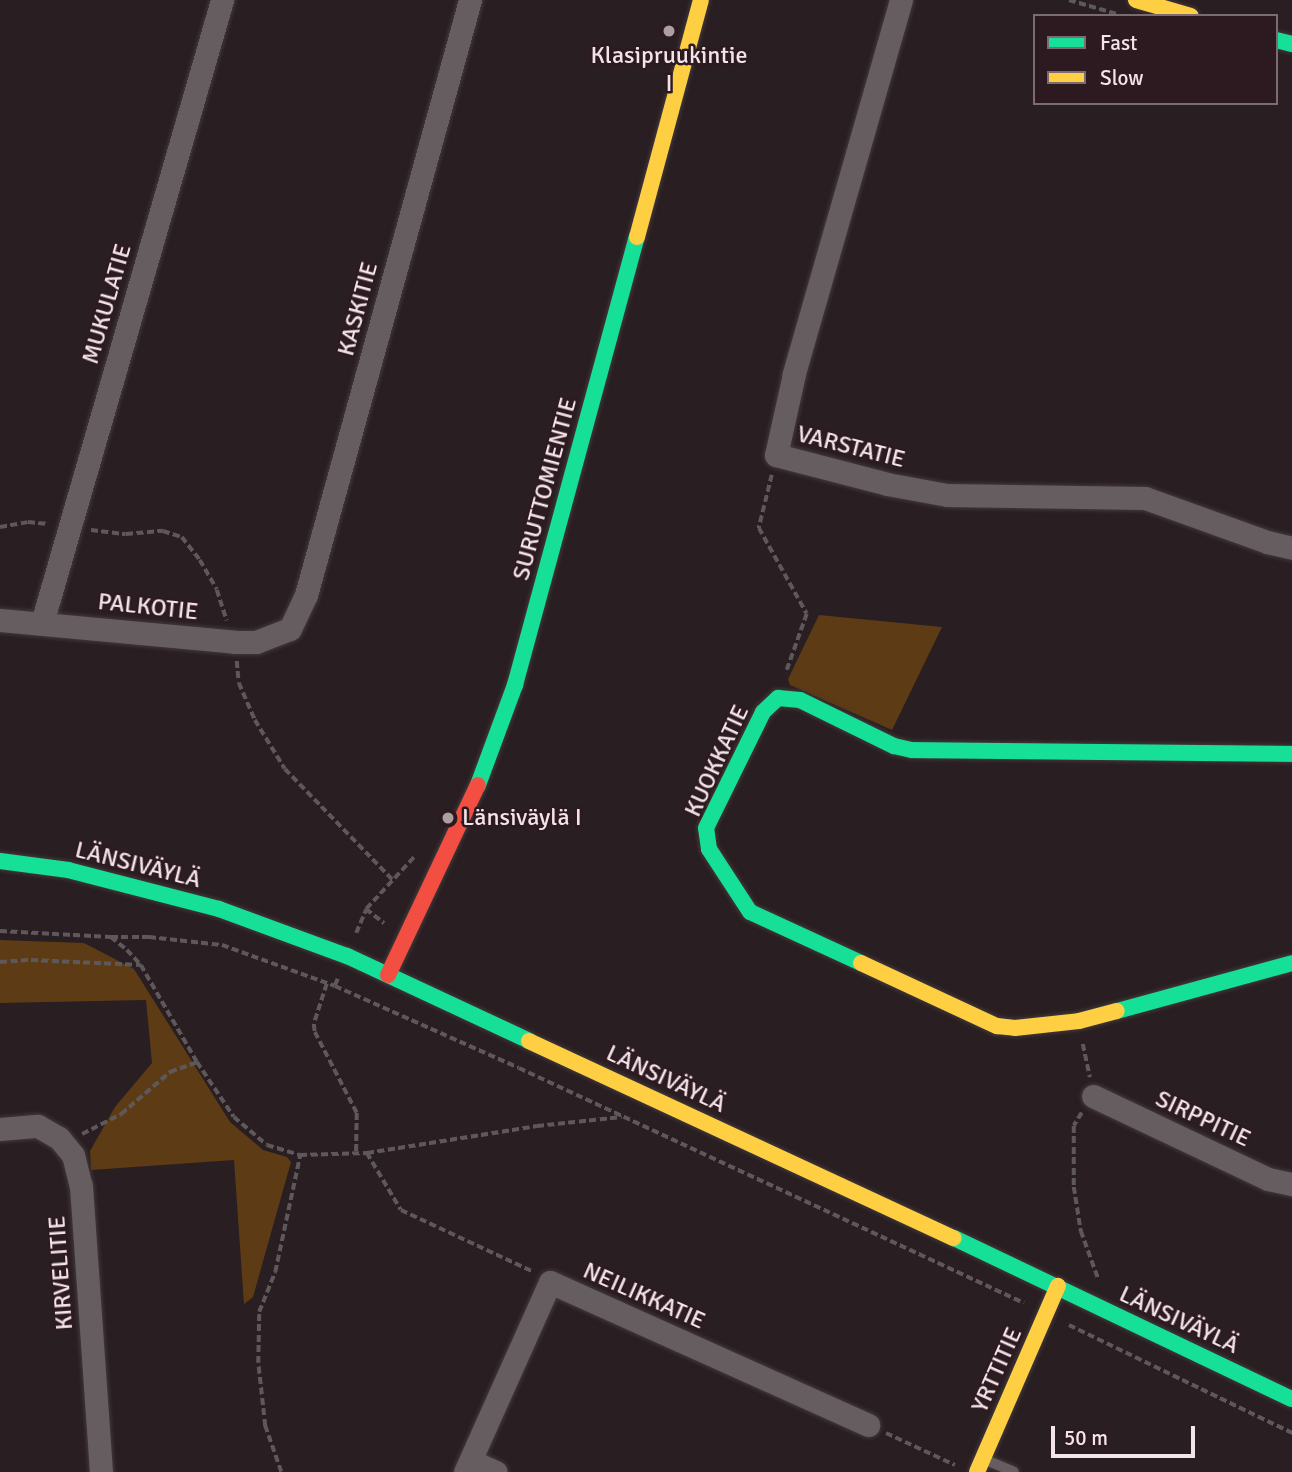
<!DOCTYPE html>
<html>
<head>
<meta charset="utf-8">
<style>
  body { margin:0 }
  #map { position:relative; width:1292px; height:1472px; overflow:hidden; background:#291e21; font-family:Signika,sans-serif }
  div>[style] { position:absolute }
  .green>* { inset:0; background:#5d3b15 }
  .path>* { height:3.5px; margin-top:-1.75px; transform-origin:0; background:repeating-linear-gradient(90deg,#5f585a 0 7px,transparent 0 10.5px) }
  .roads { filter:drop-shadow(0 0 2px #42393b) drop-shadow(0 0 2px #42393b) }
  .lane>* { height:10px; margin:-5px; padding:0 5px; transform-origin:5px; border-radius:5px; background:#665d60 }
  .street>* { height:23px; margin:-11.5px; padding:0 11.5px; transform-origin:11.5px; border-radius:11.5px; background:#665d60 }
  .fast>* { height:16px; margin:-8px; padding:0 8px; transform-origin:8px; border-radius:8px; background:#16e098 }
  .slow>* { height:16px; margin:-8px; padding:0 8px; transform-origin:8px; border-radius:8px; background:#ffcf43 }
  .jam>* { height:16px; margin:-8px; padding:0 8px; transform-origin:8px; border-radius:8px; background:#f24e42 }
  .dots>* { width:19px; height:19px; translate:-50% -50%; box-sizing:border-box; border:4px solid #2d1a20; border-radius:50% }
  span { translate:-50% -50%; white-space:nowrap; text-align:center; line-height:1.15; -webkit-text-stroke:5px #2d1a20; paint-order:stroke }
  .poi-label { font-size:24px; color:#f2e4e8 }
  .left { translate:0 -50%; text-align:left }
  .street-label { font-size:24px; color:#f2e4e8 }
  .legend { position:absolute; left:1033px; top:14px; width:245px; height:91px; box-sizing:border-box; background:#2d1a20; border:2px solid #7c6b70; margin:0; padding:9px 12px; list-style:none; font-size:21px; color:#f2e4e8 }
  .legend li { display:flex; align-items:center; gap:14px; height:35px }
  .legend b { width:35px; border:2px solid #7c6b70 }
  .scale { position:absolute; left:1051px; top:1426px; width:144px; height:32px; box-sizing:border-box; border:4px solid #f2e4e8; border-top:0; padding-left:9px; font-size:21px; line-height:24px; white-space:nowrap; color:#f2e4e8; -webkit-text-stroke:5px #2d1a20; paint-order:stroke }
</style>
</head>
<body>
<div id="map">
  <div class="green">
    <i style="clip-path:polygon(819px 615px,942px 627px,892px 730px,790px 685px,788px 679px)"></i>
    <i style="clip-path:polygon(0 940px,84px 943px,134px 969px,230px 1122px,263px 1150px,287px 1157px,291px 1162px,253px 1297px,244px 1304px,234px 1160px,91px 1170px,90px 1151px,115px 1107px,152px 1063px,146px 1000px,0 1003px)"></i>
  </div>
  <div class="path">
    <i style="left:1069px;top:0;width:50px;rotate:16.3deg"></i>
    <i style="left:772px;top:475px;width:55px;rotate:103.8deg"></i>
    <i style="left:759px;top:528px;width:98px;rotate:60.8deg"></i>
    <i style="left:807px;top:614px;width:63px;rotate:109.6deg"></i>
    <i style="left:0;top:527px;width:28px;rotate:-10deg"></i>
    <i style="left:28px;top:522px;width:20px;rotate:6deg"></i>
    <i style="left:91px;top:530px;width:35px;rotate:7deg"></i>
    <i style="left:126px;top:534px;width:37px;rotate:-5deg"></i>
    <i style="left:163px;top:531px;width:20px;rotate:18deg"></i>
    <i style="left:182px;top:537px;width:29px;rotate:52deg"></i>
    <i style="left:200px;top:560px;width:34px;rotate:60deg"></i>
    <i style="left:217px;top:590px;width:32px;rotate:72deg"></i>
    <i style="left:237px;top:661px;width:22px;rotate:85deg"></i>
    <i style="left:239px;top:683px;width:40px;rotate:66.6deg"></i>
    <i style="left:255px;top:720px;width:57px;rotate:58.5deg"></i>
    <i style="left:285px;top:769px;width:155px;rotate:45.8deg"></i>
    <i style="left:366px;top:909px;width:23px;rotate:38deg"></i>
    <i style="left:0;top:931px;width:111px;rotate:3.1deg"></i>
    <i style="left:111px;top:937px;width:21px;rotate:39deg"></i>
    <i style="left:127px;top:950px;width:21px;rotate:47deg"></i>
    <i style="left:141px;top:965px;width:112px;rotate:60deg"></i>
    <i style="left:197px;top:1062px;width:66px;rotate:56.1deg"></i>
    <i style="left:234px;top:1117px;width:43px;rotate:40.3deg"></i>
    <i style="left:267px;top:1145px;width:34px;rotate:17deg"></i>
    <i style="left:300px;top:1155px;width:67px;rotate:-1.7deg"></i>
    <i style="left:367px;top:1153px;width:172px;rotate:-9deg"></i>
    <i style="left:537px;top:1126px;width:85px;rotate:-6deg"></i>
    <i style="left:356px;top:933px;width:26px;rotate:-67deg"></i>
    <i style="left:366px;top:909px;width:71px;rotate:-47.3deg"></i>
    <i style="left:111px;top:937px;width:38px"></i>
    <i style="left:149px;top:937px;width:73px;rotate:6.3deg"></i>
    <i style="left:222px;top:945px;width:120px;rotate:19.9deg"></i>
    <i style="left:0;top:962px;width:31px;rotate:-4deg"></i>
    <i style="left:31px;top:960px;width:110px;rotate:2.6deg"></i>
    <i style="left:338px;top:979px;width:8px;rotate:113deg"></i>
    <i style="left:335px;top:986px;width:201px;rotate:24deg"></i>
    <i style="left:519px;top:1068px;width:557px;rotate:24.95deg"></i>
    <i style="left:327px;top:984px;width:42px;rotate:108deg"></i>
    <i style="left:314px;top:1024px;width:8px;rotate:83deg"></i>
    <i style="left:315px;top:1032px;width:91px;rotate:62.6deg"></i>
    <i style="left:357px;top:1113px;width:39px;rotate:91deg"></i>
    <i style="left:1083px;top:1044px;width:34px;rotate:78deg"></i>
    <i style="left:1082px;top:1113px;width:15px;rotate:122deg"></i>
    <i style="left:1074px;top:1126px;width:61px;rotate:90deg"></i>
    <i style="left:1074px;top:1187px;width:45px;rotate:81deg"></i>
    <i style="left:1081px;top:1231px;width:50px;rotate:70.1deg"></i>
    <i style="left:82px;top:1134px;width:44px;rotate:-27.1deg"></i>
    <i style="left:121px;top:1114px;width:65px;rotate:-40.6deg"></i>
    <i style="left:170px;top:1072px;width:29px;rotate:-20deg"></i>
    <i style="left:367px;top:1153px;width:66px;rotate:59.2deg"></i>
    <i style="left:401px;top:1210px;width:145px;rotate:25deg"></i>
    <i style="left:1069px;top:1325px;width:248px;rotate:25.8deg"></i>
    <i style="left:886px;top:1433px;width:76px;rotate:24.9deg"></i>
    <i style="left:281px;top:1472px;width:49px;rotate:-109.2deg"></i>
    <i style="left:265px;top:1426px;width:63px;rotate:-96.3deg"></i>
    <i style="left:258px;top:1363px;width:51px;rotate:-88.9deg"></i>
    <i style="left:259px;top:1312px;width:43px;rotate:-68.2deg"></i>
    <i style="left:275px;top:1272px;width:120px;rotate:-77.9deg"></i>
  </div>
  <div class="roads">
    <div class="lane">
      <i style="left:986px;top:1460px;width:30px;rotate:23deg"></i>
    </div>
    <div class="street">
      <i style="left:901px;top:0;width:389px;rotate:106deg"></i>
      <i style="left:794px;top:374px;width:83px;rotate:102.5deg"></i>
      <i style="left:776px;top:455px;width:115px;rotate:14.6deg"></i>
      <i style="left:887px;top:484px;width:61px;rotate:10.4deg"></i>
      <i style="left:947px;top:495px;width:198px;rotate:0.9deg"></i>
      <i style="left:1145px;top:498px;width:130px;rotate:19.8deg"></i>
      <i style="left:1267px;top:542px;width:26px;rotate:13deg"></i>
      <i style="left:0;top:620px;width:236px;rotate:5.3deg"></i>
      <i style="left:235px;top:642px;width:21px"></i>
      <i style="left:256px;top:642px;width:36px;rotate:-21deg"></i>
      <i style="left:290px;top:629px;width:38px;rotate:-65deg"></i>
      <i style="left:306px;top:595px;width:617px;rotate:-74.59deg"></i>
      <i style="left:42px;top:623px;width:648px;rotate:-73.88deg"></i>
      <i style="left:1093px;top:1096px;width:194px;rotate:25.4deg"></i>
      <i style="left:1268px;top:1179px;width:25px;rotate:12deg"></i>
      <i style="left:0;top:1129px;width:38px;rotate:-5deg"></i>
      <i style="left:38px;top:1126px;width:24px;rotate:30deg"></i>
      <i style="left:59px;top:1138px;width:22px;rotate:51deg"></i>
      <i style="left:73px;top:1155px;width:32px;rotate:76deg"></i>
      <i style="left:81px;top:1186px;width:287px;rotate:86deg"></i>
      <i style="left:471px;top:1461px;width:27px;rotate:24deg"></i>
      <i style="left:465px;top:1472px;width:208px;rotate:-65.9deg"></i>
      <i style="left:550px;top:1282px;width:349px;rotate:24.2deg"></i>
    </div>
    <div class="fast">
      <i style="left:1276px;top:40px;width:16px;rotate:14deg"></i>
      <i style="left:478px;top:785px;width:107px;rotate:-69.7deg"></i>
      <i style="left:515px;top:685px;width:464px;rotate:-74.8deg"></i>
      <i style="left:0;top:861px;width:69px;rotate:7.5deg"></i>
      <i style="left:68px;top:870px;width:156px;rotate:14.5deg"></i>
      <i style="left:219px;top:909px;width:136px;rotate:20.2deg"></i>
      <i style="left:347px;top:956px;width:201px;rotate:25deg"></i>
      <i style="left:861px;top:963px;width:122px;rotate:-155.3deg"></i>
      <i style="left:750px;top:912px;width:75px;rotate:-123.1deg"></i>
      <i style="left:709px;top:849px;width:21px;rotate:-98deg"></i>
      <i style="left:706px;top:828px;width:129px;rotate:-63.8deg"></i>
      <i style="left:763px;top:712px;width:21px;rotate:-43deg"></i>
      <i style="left:778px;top:698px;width:22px;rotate:5deg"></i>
      <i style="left:800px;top:700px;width:105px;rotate:26.1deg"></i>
      <i style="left:894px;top:746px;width:18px;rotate:13deg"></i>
      <i style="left:912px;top:750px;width:380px;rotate:0.6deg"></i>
      <i style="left:1117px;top:1011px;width:181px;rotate:-15.3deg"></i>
      <i style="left:954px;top:1238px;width:374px;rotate:25.5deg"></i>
    </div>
    <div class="slow">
      <i style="left:1136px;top:0;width:57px;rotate:16.2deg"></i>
      <i style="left:637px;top:237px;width:245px;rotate:-74.9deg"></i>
      <i style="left:861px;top:963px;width:150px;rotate:24.9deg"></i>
      <i style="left:997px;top:1026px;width:18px;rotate:6deg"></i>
      <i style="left:1015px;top:1028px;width:64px;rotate:-6.2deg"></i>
      <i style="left:1079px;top:1021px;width:39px;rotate:-15deg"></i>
      <i style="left:529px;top:1041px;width:468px;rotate:24.9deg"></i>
      <i style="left:977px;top:1472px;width:203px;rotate:-66.5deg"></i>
    </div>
    <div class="jam">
      <i style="left:388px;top:975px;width:210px;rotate:-64.7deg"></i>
    </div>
  </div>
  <div class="dots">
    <i style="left:669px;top:31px;background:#ac9fa2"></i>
    <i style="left:448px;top:818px;background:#ac9fa2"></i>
  </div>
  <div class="poi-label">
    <span style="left:669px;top:70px">Klasipruukintie<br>I</span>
    <span class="left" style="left:462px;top:818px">Länsiväylä I</span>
  </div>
  <div class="street-label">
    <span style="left:107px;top:304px;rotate:-74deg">MUKULATIE</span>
    <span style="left:358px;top:309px;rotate:-75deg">KASKITIE</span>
    <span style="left:851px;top:447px;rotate:14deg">VARSTATIE</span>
    <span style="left:545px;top:489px;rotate:-75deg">SURUTTOMIENTIE</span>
    <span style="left:148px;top:607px;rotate:6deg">PALKOTIE</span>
    <span style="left:717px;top:761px;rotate:-65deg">KUOKKATIE</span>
    <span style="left:138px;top:865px;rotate:14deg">LÄNSIVÄYLÄ</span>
    <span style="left:666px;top:1079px;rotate:25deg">LÄNSIVÄYLÄ</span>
    <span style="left:1203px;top:1119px;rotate:25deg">SIRPPITIE</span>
    <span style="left:61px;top:1273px;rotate:-94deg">KIRVELITIE</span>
    <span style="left:644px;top:1296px;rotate:24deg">NEILIKKATIE</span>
    <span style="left:1179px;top:1320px;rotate:25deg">LÄNSIVÄYLÄ</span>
    <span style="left:997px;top:1370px;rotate:-66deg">YRTTITIE</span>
  </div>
  <ul class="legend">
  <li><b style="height:9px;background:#16e098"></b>Fast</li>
  <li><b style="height:9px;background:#ffcf43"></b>Slow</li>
  </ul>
  <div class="scale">50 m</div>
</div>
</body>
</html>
